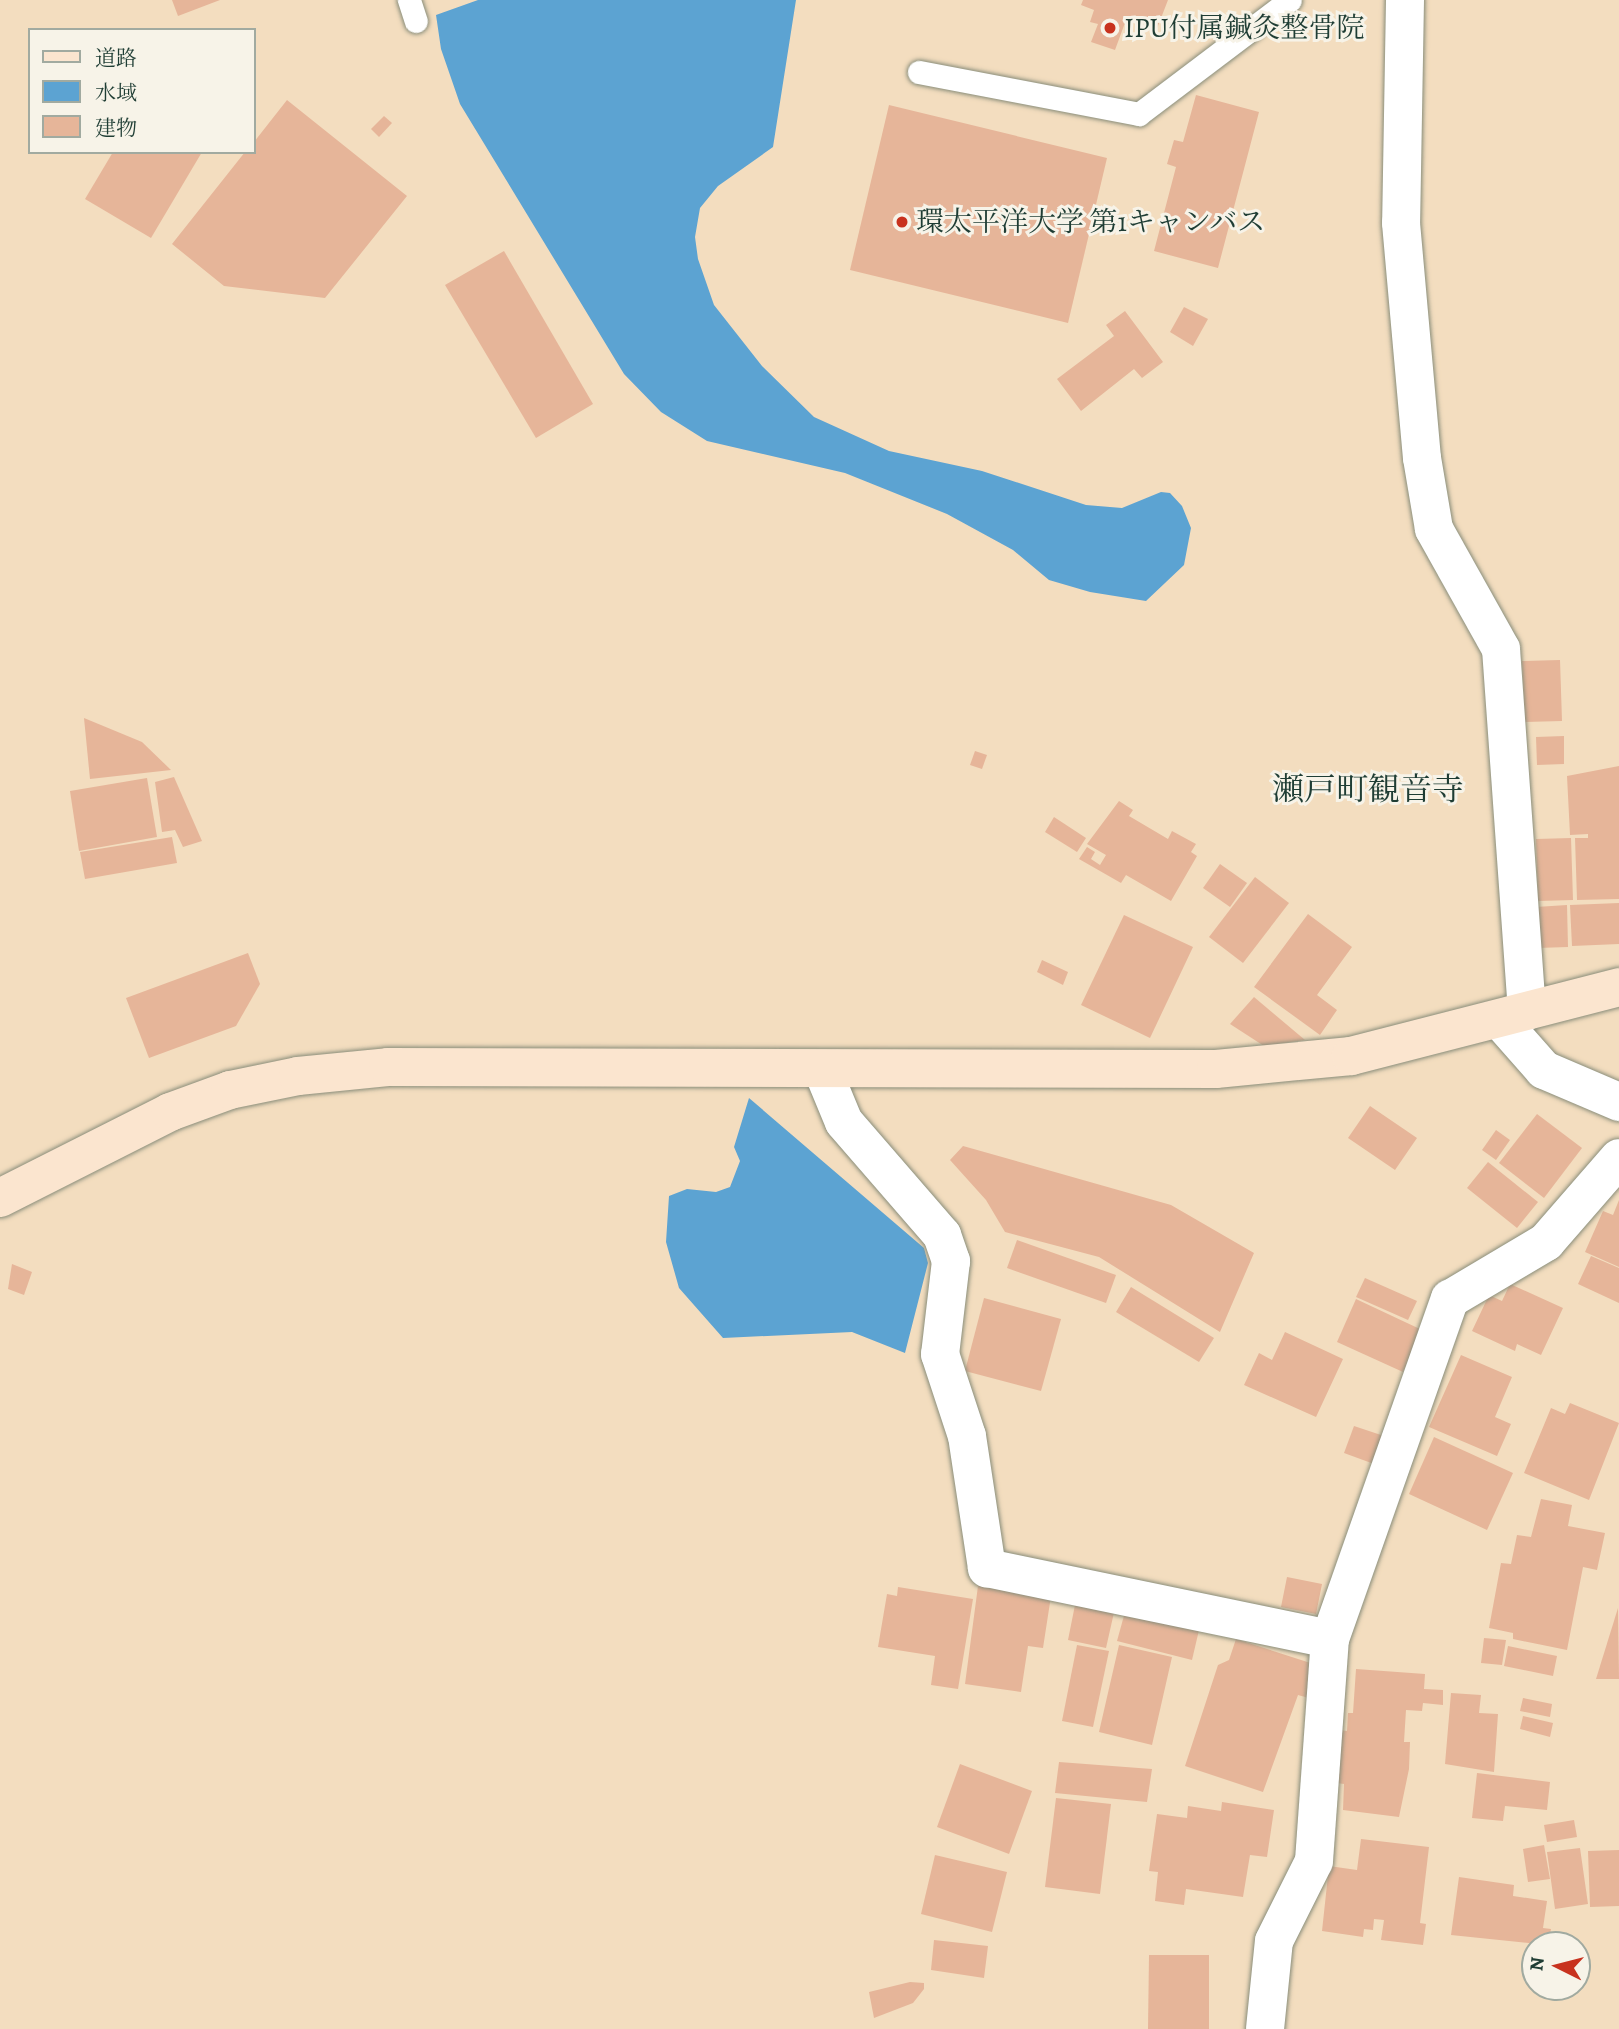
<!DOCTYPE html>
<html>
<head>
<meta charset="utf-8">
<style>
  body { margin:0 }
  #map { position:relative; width:1619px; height:2029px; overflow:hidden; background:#f3ddbf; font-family:Alegreya,"Noto Serif JP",serif }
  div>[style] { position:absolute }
  .water>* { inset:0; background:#5ca3d2 }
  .building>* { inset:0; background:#e6b599 }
  .roads { filter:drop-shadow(0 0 2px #898d7a) drop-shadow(0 0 2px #898d7a) }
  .lane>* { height:23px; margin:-11.5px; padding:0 11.5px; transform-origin:11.5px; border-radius:11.5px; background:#fff }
  .street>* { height:38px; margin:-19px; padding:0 19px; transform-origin:19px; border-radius:19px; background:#fff }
  .secondary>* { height:38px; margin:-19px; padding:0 19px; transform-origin:19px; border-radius:19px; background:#fbe5cf }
  .dots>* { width:19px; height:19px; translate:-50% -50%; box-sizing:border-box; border:4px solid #f7f3e8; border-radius:50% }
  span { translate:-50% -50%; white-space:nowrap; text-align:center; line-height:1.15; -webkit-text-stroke:6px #f7f3e8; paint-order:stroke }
  .poi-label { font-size:28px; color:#1f3d34 }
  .left { translate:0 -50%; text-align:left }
  .quarter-label { font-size:32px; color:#1f3d34 }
  .legend { position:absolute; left:28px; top:28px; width:228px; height:126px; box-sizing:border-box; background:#f7f3e8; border:2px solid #a1aaa0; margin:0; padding:9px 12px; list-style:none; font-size:21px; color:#1f3d34 }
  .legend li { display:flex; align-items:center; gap:14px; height:35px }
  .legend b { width:35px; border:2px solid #a1aaa0 }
  .north { position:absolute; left:1521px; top:1931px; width:70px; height:70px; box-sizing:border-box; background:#f7f3e8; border:2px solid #a1aaa0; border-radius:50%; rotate:276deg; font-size:19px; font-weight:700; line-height:28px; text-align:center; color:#1f3d34 }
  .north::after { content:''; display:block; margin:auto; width:24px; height:32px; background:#c8321e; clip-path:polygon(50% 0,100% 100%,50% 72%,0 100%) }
</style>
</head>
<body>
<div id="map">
  <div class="water">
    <i style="clip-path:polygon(478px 0,796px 0,773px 147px,718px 186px,700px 208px,695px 237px,698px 259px,714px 305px,762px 366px,814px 417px,889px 451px,982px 471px,1086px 505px,1122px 508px,1161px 492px,1170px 493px,1182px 506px,1191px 528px,1184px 565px,1146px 601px,1090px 592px,1049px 580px,1013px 550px,947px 514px,845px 473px,707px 441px,661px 412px,624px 374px,460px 104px,441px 49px,436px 15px)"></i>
    <i style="clip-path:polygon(749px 1098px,924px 1248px,928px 1263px,905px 1353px,852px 1332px,723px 1338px,679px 1288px,666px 1242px,669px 1196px,687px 1189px,716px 1192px,730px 1187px,740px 1161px,734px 1147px)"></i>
  </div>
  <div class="building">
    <i style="clip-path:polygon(172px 0,220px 0,178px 16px)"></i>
    <i style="clip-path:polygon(1083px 0,1168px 0,1156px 31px,1126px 20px,1115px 50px,1091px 42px,1098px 24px,1090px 22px,1094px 10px,1081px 5px)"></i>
    <i style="clip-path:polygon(1196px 95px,1259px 112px,1218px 268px,1154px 251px,1176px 167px,1167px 164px,1174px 140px,1183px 142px)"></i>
    <i style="clip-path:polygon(287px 100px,407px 196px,325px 298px,224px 286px,172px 244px,245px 152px,254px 152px,254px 142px)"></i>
    <i style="clip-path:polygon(889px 105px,1107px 158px,1068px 323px,850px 270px)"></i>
    <i style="clip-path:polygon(384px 116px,392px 123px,379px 137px,371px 129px)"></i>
    <i style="clip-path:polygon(113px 152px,202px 152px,151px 238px,85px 199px)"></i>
    <i style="clip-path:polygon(504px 251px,593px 404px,536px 438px,445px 285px)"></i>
    <i style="clip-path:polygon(1184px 307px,1208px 319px,1193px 346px,1170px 332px)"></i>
    <i style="clip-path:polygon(1125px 311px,1163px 362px,1142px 378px,1134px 369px,1081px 411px,1057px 379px,1114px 336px,1106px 325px)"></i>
    <i style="clip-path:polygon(1560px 660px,1562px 721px,1525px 722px,1522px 661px)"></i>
    <i style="clip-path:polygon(84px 718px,142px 742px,171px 770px,90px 779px)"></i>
    <i style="clip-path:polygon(1564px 736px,1564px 764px,1537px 765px,1536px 737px)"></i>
    <i style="clip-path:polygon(975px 751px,987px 755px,982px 769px,970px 765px)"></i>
    <i style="clip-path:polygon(1619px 766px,1619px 899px,1577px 900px,1575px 838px,1588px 838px,1588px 834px,1570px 835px,1567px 776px)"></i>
    <i style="clip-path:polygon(174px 777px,202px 841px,183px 847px,175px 830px,162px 832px,155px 782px)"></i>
    <i style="clip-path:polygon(147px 778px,157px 837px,79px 851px,70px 791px)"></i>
    <i style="clip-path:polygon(1119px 801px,1133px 810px,1129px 816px,1168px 839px,1172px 831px,1196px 844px,1191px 852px,1197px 856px,1171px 901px,1126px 875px,1121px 883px,1079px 859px,1087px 847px,1095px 852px,1091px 859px,1100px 865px,1106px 855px,1087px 844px)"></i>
    <i style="clip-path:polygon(1054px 817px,1086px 838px,1077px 852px,1045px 832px)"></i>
    <i style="clip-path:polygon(172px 837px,177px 863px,85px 879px,80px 852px)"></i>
    <i style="clip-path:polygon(1571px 838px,1573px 900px,1538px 901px,1536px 839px)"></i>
    <i style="clip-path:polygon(1220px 864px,1247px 883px,1230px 907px,1203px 888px)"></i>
    <i style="clip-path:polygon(1255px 877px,1289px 903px,1243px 963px,1209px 937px)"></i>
    <i style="clip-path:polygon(1619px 903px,1619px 944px,1572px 946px,1570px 905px)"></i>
    <i style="clip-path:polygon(1567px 905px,1568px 947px,1537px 948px,1536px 907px)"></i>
    <i style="clip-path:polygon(1308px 914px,1352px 947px,1317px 995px,1337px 1010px,1320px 1035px,1254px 987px)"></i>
    <i style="clip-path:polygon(1124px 915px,1193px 947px,1150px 1038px,1081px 1005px)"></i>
    <i style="clip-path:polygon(248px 953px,260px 984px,236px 1026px,149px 1058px,126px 998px)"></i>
    <i style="clip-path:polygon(1042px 960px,1068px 972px,1063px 985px,1037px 972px)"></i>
    <i style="clip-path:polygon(1254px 997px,1305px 1040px,1264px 1046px,1230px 1024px)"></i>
    <i style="clip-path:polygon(1370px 1106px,1417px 1138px,1395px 1170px,1348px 1138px)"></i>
    <i style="clip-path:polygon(1537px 1114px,1582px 1148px,1544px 1198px,1499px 1163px)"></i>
    <i style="clip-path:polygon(1496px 1130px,1510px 1140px,1496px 1160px,1482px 1150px)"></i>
    <i style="clip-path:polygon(963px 1146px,1171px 1205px,1254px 1253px,1220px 1332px,1099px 1257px,1005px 1232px,986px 1200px,950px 1160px)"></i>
    <i style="clip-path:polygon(1488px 1162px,1538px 1202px,1517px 1228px,1467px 1188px)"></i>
    <i style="clip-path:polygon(1619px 1200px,1619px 1267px,1585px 1252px,1603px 1211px,1613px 1215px)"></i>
    <i style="clip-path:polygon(1017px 1240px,1116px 1275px,1106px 1303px,1007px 1268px)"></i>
    <i style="clip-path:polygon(1591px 1256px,1619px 1268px,1619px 1303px,1578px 1284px)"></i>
    <i style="clip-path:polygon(12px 1264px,32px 1272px,24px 1295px,8px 1289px)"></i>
    <i style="clip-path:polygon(1365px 1278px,1417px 1301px,1408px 1320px,1356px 1297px)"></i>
    <i style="clip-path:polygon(1510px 1284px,1563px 1308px,1541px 1355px,1517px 1344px,1515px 1351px,1472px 1331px,1489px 1295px,1502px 1301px)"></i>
    <i style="clip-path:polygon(1131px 1287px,1214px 1338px,1199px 1362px,1116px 1312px)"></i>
    <i style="clip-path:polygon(984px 1298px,1061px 1319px,1041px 1391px,965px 1371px)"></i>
    <i style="clip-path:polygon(1356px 1299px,1422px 1330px,1403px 1372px,1337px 1342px)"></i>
    <i style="clip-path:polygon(1285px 1332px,1343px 1359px,1316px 1417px,1244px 1385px,1259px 1353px,1272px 1360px)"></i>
    <i style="clip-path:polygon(1461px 1355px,1512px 1377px,1495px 1417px,1511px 1424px,1497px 1456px,1429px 1427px)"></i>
    <i style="clip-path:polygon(1570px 1403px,1619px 1423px,1589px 1500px,1524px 1473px,1551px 1408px,1565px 1414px)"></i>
    <i style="clip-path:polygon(1354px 1426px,1384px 1436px,1374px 1464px,1344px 1453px)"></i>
    <i style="clip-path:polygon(1434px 1437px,1513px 1473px,1487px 1530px,1409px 1494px)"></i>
    <i style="clip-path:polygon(1541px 1499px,1572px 1505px,1568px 1526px,1605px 1533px,1597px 1570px,1583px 1567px,1567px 1650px,1513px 1639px,1513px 1633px,1489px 1628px,1501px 1563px,1511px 1564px,1517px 1535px,1531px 1537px)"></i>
    <i style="clip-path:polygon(1287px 1577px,1322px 1584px,1316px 1614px,1281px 1607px)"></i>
    <i style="clip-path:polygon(978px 1586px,1051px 1596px,1043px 1648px,1028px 1646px,1021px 1692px,965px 1684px)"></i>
    <i style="clip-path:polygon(898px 1587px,973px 1599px,958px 1689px,931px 1685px,935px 1656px,878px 1647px,887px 1594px,897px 1596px)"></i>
    <i style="clip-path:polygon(1076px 1600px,1115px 1608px,1106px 1648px,1068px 1640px)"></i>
    <i style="clip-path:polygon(1618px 1608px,1619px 1679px,1596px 1679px)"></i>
    <i style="clip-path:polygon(1125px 1612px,1199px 1630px,1192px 1660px,1117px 1641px)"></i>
    <i style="clip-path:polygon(1484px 1638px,1506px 1640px,1502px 1665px,1481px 1663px)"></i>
    <i style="clip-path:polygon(1236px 1639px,1326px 1668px,1316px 1700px,1298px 1695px,1263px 1792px,1185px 1766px,1218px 1665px,1229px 1660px)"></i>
    <i style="clip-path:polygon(1077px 1645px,1109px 1651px,1093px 1727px,1062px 1721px)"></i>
    <i style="clip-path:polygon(1119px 1645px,1172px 1657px,1152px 1745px,1099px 1732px)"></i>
    <i style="clip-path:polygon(1508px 1646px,1557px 1656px,1553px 1676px,1504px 1666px)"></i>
    <i style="clip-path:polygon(1356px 1669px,1425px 1674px,1424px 1689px,1443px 1690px,1443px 1705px,1423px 1703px,1422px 1711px,1406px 1710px,1404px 1742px,1410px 1742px,1409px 1769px,1399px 1817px,1343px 1810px,1344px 1784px,1337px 1783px,1340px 1730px,1347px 1731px,1348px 1713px,1353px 1713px)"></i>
    <i style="clip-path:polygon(1451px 1693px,1481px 1695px,1479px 1713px,1498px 1714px,1494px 1772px,1445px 1764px)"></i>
    <i style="clip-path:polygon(1523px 1698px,1552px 1704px,1550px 1717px,1520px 1711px)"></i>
    <i style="clip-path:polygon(1523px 1716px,1553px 1723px,1550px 1737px,1520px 1729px)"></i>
    <i style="clip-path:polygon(1059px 1762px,1152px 1769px,1147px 1802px,1055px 1793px)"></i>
    <i style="clip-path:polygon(960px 1764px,1032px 1791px,1009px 1854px,937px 1827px)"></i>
    <i style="clip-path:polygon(1477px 1773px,1550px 1782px,1547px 1810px,1505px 1806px,1503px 1821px,1472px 1818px)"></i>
    <i style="clip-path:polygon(1056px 1798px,1111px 1804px,1100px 1894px,1045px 1887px)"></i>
    <i style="clip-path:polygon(1222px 1802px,1274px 1810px,1267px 1857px,1250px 1855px,1243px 1897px,1186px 1889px,1184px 1905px,1155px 1901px,1158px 1872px,1149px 1871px,1157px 1814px,1187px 1818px,1188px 1806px,1221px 1811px)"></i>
    <i style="clip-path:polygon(1574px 1820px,1577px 1837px,1547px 1842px,1544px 1825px)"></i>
    <i style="clip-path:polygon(1361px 1839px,1429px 1847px,1420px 1923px,1426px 1924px,1423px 1945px,1381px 1940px,1384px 1920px,1374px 1919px,1373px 1930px,1364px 1929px,1363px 1937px,1322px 1931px,1329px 1866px,1357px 1870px)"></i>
    <i style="clip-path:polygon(1544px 1845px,1550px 1879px,1528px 1882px,1523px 1849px)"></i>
    <i style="clip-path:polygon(1580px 1848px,1588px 1904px,1555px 1909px,1547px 1852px)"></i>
    <i style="clip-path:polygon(1619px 1850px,1619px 1906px,1590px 1907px,1588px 1851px)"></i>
    <i style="clip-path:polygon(935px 1855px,1007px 1872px,992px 1932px,921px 1914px)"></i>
    <i style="clip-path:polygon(1459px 1877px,1514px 1885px,1513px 1896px,1547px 1901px,1543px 1928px,1551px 1929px,1548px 1945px,1451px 1935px)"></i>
    <i style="clip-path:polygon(934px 1940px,988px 1946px,984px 1978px,931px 1970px)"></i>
    <i style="clip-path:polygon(1149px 1955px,1209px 1955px,1209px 2029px,1148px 2029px)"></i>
    <i style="clip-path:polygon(910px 1982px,924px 1983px,924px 1989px,913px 2003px,874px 2018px,869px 1992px)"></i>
  </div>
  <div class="roads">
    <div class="lane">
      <i style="left:409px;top:0;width:22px;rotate:72deg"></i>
      <i style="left:919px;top:72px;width:224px;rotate:10.8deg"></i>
      <i style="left:1139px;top:114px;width:189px;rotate:-37.1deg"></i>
    </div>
    <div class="street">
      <i style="left:1405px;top:0;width:223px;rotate:91deg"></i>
      <i style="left:1401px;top:223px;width:236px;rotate:84.9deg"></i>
      <i style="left:1422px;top:458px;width:72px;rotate:80.4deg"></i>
      <i style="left:1434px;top:529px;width:137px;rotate:60.8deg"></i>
      <i style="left:1501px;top:649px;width:363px;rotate:85.9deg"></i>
      <i style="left:1499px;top:1019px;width:68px;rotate:48.6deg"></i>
      <i style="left:1544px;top:1070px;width:82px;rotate:23.1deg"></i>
      <i style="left:822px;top:1069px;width:57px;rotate:67.5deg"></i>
      <i style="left:844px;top:1122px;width:150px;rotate:49.1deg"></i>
      <i style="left:942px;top:1235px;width:28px;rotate:71deg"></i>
      <i style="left:951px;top:1261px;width:94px;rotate:96.7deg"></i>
      <i style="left:940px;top:1354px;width:86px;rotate:71.8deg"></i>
      <i style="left:967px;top:1436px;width:134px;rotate:81.4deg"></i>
      <i style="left:987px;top:1568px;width:350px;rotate:11.7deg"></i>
      <i style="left:1265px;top:2029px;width:88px;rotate:-84.2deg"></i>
      <i style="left:1274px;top:1941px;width:89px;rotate:-63.4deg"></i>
      <i style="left:1314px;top:1861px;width:223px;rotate:-85.9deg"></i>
      <i style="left:1330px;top:1639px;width:361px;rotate:-70.6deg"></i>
      <i style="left:1450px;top:1299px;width:112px;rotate:-30.7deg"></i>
      <i style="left:1546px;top:1242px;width:111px;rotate:-49deg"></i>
    </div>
    <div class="secondary">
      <i style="left:0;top:1198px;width:191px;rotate:-26.8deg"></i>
      <i style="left:170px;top:1112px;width:64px;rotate:-20.1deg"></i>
      <i style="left:230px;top:1090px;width:69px;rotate:-11.6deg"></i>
      <i style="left:298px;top:1076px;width:90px;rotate:-5.7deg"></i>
      <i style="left:388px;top:1067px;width:828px;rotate:0.14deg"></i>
      <i style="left:1216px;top:1069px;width:136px;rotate:-5.5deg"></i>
      <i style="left:1351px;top:1056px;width:277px;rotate:-14.4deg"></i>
    </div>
  </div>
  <div class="dots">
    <i style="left:1110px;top:28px;background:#c8321e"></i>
    <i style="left:902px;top:222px;background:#c8321e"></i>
  </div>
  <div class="poi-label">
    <span class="left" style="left:1124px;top:28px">IPU付属鍼灸整骨院</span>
    <span class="left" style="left:916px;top:222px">環太平洋大学 第1キャンバス</span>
  </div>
  <div class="quarter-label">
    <span style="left:1368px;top:789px">瀬戸町観音寺</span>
  </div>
  <ul class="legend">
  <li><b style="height:9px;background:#fbe5cf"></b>道路</li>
  <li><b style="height:19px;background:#5ca3d2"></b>水域</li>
  <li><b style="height:19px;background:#e6b599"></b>建物</li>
  </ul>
  <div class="north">N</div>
</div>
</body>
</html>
